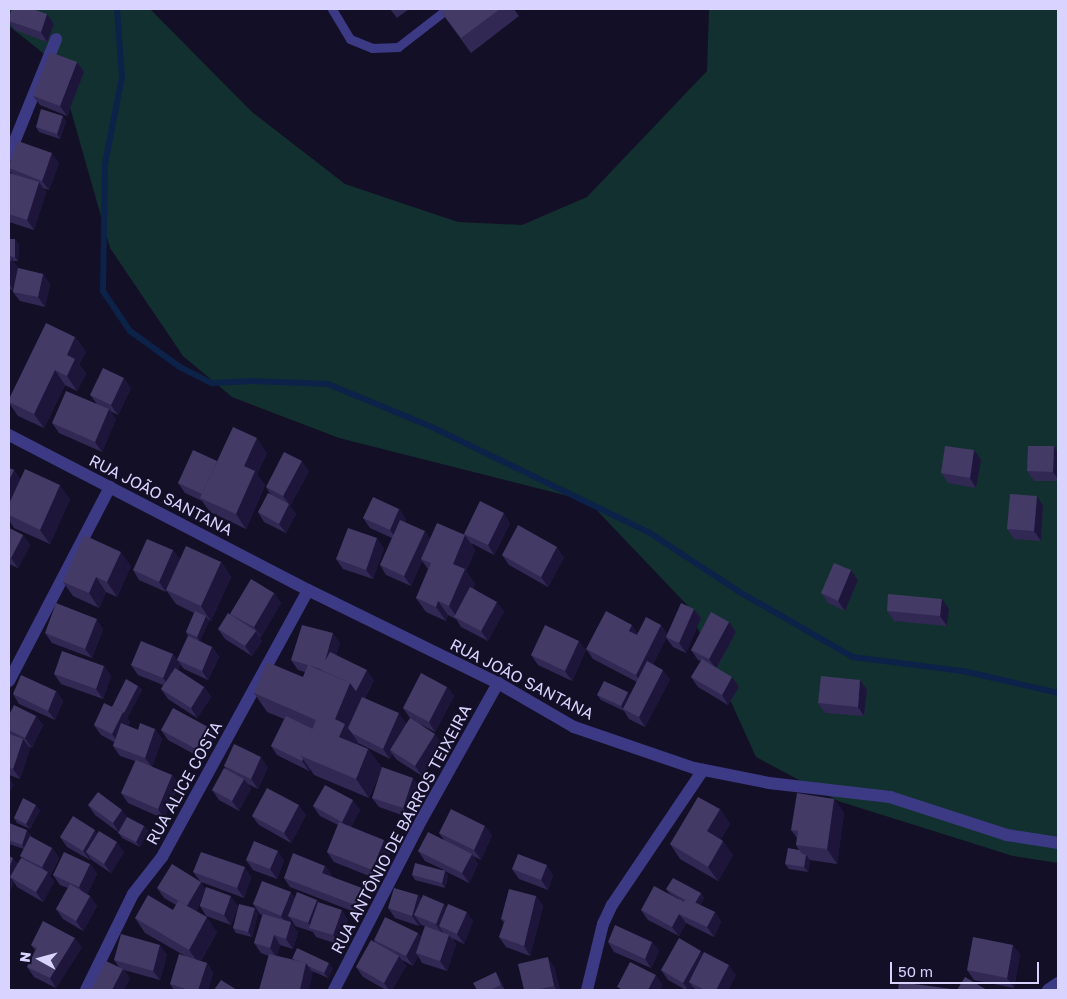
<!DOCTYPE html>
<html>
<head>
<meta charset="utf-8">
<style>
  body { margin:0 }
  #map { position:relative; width:1067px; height:999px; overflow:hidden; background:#130f26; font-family:"Golos Text",sans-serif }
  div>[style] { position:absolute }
  .green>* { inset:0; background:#12302f }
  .stream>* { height:6px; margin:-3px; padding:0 3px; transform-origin:3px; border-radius:3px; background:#0c2248 }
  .service>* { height:9px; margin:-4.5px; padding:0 4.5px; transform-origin:4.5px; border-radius:4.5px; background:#3d3a85 }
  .minor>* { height:12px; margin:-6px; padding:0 6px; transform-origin:6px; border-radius:6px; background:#3d3a85 }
  .tertiary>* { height:12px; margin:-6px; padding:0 6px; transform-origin:6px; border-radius:6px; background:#3d3a85 }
  .wall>* { inset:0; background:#312854 }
  .shaded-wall>* { inset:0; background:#1d163a }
  .building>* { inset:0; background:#433a66 }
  span { translate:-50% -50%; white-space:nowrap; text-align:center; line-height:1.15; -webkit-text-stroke:4px #130f26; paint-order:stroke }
  .street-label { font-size:16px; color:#d9d4ff }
  .frame { position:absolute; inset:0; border:10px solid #d9d4ff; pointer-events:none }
  .north { position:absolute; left:15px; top:934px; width:50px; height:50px; -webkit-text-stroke:4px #130f26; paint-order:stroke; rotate:277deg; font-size:14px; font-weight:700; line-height:20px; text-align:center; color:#d9d4ff }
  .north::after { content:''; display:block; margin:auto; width:18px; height:22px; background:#d9d4ff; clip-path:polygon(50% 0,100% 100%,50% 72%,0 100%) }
  .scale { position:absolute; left:890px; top:962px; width:149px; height:22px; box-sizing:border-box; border:2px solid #d9d4ff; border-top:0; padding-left:6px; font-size:15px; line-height:18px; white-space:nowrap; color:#d9d4ff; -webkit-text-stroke:4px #130f26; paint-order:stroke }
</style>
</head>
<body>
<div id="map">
  <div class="green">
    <i style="clip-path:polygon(9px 9px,150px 9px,252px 112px,345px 184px,458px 222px,522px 225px,587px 197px,707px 71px,709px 9px,1058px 9px,1058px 863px,1013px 856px,838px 801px,756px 757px,687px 605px,588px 501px,339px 438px,232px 397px,183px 356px,110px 248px,58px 65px,9px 26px)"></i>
  </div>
  <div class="stream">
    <i style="left:117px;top:9px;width:68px;rotate:85.8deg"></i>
    <i style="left:122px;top:77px;width:89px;rotate:101.1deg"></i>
    <i style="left:105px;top:164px;width:127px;rotate:90.9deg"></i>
    <i style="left:103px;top:291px;width:48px;rotate:56deg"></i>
    <i style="left:130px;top:331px;width:62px;rotate:35.8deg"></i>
    <i style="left:180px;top:367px;width:36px;rotate:27deg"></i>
    <i style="left:212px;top:383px;width:40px;rotate:-2.9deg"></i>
    <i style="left:252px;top:381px;width:76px;rotate:2.3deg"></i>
    <i style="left:328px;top:384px;width:115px;rotate:22.5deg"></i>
    <i style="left:434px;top:428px;width:240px;rotate:25.9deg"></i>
    <i style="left:650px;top:533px;width:105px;rotate:33.4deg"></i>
    <i style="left:738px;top:591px;width:133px;rotate:29.9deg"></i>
    <i style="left:853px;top:657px;width:111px;rotate:7.3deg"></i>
    <i style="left:963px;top:671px;width:98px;rotate:13deg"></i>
  </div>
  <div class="service">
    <i style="left:332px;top:9px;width:35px;rotate:59deg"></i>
    <i style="left:350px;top:39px;width:24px;rotate:22deg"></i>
    <i style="left:372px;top:48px;width:26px;rotate:-2deg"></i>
    <i style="left:398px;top:47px;width:62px;rotate:-37.8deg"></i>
  </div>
  <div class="minor">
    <i style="left:9px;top:155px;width:125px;rotate:-67.9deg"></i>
    <i style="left:9px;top:681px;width:219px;rotate:-62.5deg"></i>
    <i style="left:86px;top:990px;width:107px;rotate:-63.9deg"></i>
    <i style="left:133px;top:894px;width:47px;rotate:-51.9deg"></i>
    <i style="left:162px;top:857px;width:304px;rotate:-61.3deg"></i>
    <i style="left:334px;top:990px;width:192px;rotate:-62.8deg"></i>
    <i style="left:422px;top:819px;width:156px;rotate:-60.8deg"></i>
    <i style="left:587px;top:990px;width:68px;rotate:-76.4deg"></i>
    <i style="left:603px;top:924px;width:21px;rotate:-65deg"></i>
    <i style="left:612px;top:905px;width:163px;rotate:-56deg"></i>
    <i style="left:1048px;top:990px;width:12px;rotate:-35deg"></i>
  </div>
  <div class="tertiary">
    <i style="left:9px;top:435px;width:337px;rotate:27.4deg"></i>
    <i style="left:308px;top:590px;width:212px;rotate:26.1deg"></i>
    <i style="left:498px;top:683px;width:88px;rotate:30.1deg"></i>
    <i style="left:574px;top:727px;width:127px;rotate:18.9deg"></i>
    <i style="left:694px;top:768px;width:76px;rotate:11.3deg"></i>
    <i style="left:769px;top:783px;width:122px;rotate:6.6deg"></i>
    <i style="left:890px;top:797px;width:123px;rotate:18deg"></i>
    <i style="left:1007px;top:835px;width:52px;rotate:8.9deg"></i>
  </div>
  <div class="wall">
    <i style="clip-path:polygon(390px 9px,409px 9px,397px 18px)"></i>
    <i style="clip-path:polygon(447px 9px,514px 9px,519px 16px,471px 53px,442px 13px)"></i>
    <i style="clip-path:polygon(47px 14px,54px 24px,47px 42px,15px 30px,9px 22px,9px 17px)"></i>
    <i style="clip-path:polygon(77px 62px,84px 72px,67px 116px,40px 105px,33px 96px)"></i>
    <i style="clip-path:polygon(66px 121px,60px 139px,39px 132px,36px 127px)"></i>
    <i style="clip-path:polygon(59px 163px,49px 190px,43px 188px,46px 192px,34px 230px,9px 222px,9px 173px,12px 174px,9px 170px,9px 165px)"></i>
    <i style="clip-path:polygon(9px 239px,19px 244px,18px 261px,13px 261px,18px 268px,43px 274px,50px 284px,45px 307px,20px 301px,13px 292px,17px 270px,13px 290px,9px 289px)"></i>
    <i style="clip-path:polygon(75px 337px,86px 352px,79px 364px,86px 374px,77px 391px,65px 385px,44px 428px,18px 416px,9px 403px,9px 399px)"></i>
    <i style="clip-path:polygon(131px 388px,118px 415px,110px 411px,116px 419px,102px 452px,59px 433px,52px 423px,97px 404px,90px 395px)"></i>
    <i style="clip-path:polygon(974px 450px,981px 460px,976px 488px,948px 483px,941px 473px)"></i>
    <i style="clip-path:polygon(1058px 452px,1058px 481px,1034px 481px,1027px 471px)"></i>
    <i style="clip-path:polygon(267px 453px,257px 474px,265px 485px,246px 529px,210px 512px,202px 501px,185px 493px,178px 483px,217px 461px)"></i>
    <i style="clip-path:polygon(9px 468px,14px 470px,20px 479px,70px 499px,50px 544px,14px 528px,9px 520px)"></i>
    <i style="clip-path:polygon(309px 471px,290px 506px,296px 514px,286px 533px,264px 522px,258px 512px,271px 495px,266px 487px)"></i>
    <i style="clip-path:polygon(1043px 506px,1041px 541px,1014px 539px,1007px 529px)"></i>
    <i style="clip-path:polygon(399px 509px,406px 519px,405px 522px,430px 539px,465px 535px,464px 534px,510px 523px,494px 555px,471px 543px,475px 550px,466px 571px,475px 584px,473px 588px,504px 611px,488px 641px,461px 627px,456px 619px,448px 615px,446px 621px,426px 612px,416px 598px,428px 569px,422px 561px,411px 586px,386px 575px,380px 565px,392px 538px,370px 528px,363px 518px)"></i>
    <i style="clip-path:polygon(9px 528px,23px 535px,30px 545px,18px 568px,9px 564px)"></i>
    <i style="clip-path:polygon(384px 548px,373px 579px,343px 569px,336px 559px)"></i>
    <i style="clip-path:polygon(173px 550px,180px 560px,221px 562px,231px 577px,211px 621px,208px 619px,209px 621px,200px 641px,212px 647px,219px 657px,208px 680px,184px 669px,177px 660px,188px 636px,186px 632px,194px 613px,176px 604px,166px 590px,166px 592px,139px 580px,133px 570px)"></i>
    <i style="clip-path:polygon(502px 555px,564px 557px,548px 587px,509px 565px)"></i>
    <i style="clip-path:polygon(131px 566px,117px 597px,106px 592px,99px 608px,73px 596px,63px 582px)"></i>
    <i style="clip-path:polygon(851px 570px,858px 580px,845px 611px,828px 603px,821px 593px)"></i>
    <i style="clip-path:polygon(274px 593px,281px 603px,261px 637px,259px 636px,262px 641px,252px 656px,225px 639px,218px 629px,232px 616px,230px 614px)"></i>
    <i style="clip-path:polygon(694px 609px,701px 618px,686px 653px,673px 647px,666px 638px,653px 664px,670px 679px,645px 727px,629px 719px,624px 711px,601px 700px,597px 695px,628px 692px,630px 695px,637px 682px,593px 659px,586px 649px,661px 625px,667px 634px)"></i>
    <i style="clip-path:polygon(949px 609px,947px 626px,894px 621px,887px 611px)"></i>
    <i style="clip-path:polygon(729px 622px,736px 632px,717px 668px,739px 687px,728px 705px,698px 687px,691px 677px,701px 661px,698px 660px,691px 650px)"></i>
    <i style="clip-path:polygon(103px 629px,92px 658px,52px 643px,45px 633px)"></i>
    <i style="clip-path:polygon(340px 643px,336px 655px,374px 680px,365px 698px,406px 723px,404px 727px,410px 718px,403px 708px,447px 687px,454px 696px,435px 732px,420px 724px,442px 743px,422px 776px,397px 760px,392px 754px,390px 759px,358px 743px,357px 744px,368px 749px,382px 768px,369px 798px,314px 775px,310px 769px,309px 771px,277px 755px,271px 746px,284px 719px,267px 712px,254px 693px,303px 677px,305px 672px,298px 670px,291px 660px)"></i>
    <i style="clip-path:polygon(586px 650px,572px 681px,538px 665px,531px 655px)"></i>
    <i style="clip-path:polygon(173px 654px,180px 664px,178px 670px,204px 687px,211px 697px,197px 718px,168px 699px,161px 689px,163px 685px,138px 675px,131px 665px)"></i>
    <i style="clip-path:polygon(104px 666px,111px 676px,103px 699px,61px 684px,54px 674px)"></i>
    <i style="clip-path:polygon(138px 686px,142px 690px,127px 718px,130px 722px,128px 726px,138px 730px,155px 729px,162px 739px,152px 767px,172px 775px,179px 785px,164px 819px,128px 803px,121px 793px,135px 761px,120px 756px,113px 746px,114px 742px,101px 735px,94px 725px,112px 707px)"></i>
    <i style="clip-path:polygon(867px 690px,864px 716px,825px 713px,818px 703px)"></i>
    <i style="clip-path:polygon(56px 691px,63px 701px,55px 720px,19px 704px,13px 694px)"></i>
    <i style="clip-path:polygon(9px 715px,36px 716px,43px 725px,32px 748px,28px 746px,30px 748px,20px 779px,9px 775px)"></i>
    <i style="clip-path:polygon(208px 727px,215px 736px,203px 759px,168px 740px,161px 730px)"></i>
    <i style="clip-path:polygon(224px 766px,268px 767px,258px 789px,248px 784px,251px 788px,239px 811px,219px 800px,212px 790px,226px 769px)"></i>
    <i style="clip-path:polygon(420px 787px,410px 818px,379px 807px,372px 798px)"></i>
    <i style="clip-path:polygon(834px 799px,844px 813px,837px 864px,810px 860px,808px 872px,789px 869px,785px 864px,799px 850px,796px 845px,797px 838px,791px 830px)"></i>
    <i style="clip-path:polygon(88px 805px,127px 817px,144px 826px,148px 831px,140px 847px,122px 838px,118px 832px,95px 815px)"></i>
    <i style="clip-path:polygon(313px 806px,360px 810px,351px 827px,391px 850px,379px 880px,334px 862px,327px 852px,338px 825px,320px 816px)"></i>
    <i style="clip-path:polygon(720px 809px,730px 824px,721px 839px,733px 855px,718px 881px,680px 859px,670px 844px)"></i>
    <i style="clip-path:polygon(40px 810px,30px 829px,17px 823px,14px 818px)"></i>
    <i style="clip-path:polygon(306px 815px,291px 843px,259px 825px,252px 816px)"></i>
    <i style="clip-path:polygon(9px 823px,31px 835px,30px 838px,52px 848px,59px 858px,50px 876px,54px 882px,43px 902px,17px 887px,14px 882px,9px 893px,9px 856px,18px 864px,22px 858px,20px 856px,24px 849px,9px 844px)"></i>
    <i style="clip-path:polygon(98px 833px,124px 852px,111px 873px,93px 861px,91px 859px,90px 860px,67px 847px,60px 837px)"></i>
    <i style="clip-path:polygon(439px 833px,492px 835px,481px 860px,473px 856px,478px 864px,469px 883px,445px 871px,448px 876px,445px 888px,415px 880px,412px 875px,444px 870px,425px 861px,418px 851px,444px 840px)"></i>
    <i style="clip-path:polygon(246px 860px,284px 860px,277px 879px,253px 870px)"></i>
    <i style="clip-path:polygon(90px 864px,97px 874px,87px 895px,90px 896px,97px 906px,83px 931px,63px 919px,56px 909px,68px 888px,60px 885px,53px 875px)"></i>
    <i style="clip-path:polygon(325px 866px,332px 876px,332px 877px,368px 898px,362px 915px,290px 887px,284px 878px)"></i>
    <i style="clip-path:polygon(512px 869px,553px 875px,548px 890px,519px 879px)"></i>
    <i style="clip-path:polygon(193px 872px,251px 877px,244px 898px,201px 882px,205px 889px,238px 906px,231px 925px,206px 916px,200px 906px,200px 904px,196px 911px,217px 932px,201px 961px,207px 963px,213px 973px,208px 990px,174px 990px,170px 984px,185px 956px,145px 933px,135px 918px,173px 910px,176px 905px,164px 898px,157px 888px,200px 881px)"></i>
    <i style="clip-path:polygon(666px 889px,701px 893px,704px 898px,700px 905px,715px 912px,721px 922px,714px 937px,686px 923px,679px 936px,648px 920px,641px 910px,679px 899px,670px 894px)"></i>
    <i style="clip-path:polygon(418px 895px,421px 899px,444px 904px,446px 907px,473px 921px,464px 944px,452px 938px,456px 944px,447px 971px,422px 963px,418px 956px,413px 966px,402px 960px,406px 966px,392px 990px,386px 990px,363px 977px,356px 967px,375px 942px,374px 940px,418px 933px,421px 937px,425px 926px,421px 925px,420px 923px,419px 926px,395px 918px,388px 908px)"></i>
    <i style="clip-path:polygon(536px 896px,543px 906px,530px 956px,506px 947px,499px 937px,504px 923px,501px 919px)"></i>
    <i style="clip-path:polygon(295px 898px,317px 900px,319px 903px,348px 920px,340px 945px,316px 937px,313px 932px,295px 926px,291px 919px,290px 922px,298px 932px,293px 949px,280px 945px,277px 956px,333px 968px,328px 978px,312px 971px,313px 973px,261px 953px,254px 943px,262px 915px,260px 914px,253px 904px)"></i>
    <i style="clip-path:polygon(258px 913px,252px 937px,236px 933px,233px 928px)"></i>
    <i style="clip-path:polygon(608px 942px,652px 942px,659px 951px,651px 968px,614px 952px)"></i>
    <i style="clip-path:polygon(31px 945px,82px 947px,56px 988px,34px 977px,27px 967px,35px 950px)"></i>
    <i style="clip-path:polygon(167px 954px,160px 980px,124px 970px,130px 979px,119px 967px,114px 960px)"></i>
    <i style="clip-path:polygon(703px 954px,736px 975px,728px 990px,695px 990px,693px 987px,691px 990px,686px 990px,668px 980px,661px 970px)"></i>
    <i style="clip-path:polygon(1020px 954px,1014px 988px,974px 980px,967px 970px)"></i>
    <i style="clip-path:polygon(554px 967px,560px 990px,524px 990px)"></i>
    <i style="clip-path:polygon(499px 977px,505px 990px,477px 990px)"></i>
  </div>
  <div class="shaded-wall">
    <i style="clip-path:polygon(47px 14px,54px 24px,47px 42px,41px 32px)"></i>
    <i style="clip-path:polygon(77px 62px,84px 72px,67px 116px,60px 106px)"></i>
    <i style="clip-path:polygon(63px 116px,66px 121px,60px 139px,57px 134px)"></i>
    <i style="clip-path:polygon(52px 153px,59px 163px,49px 190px,42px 181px)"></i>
    <i style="clip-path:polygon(39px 182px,46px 192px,34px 230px,27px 220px)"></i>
    <i style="clip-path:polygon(15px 239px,19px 244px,18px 261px,15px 257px)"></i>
    <i style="clip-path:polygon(11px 258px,18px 268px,13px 290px,9px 284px,9px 267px)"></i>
    <i style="clip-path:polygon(43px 274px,50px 284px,45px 307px,38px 297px)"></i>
    <i style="clip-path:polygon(75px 337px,86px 352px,79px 364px,86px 374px,77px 391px,67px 376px,67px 355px)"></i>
    <i style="clip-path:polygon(55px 370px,65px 385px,44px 428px,34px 414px)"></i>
    <i style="clip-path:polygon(124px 378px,131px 388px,118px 415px,111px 405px)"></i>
    <i style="clip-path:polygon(109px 409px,116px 419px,102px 452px,95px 442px)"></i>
    <i style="clip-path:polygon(257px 438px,267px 453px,257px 474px,265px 485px,246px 529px,236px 514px,244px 466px)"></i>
    <i style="clip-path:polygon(1054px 446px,1058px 452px,1058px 479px,1053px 472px)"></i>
    <i style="clip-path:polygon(974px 450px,981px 460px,976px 488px,970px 478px)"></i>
    <i style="clip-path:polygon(302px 461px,309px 471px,290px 506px,296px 514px,286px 533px,279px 524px,289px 504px,283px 496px)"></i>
    <i style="clip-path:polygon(14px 470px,21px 480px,9px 504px,9px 480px)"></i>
    <i style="clip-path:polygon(60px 485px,70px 499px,50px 544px,40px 530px)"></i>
    <i style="clip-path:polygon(1037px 496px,1043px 506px,1041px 541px,1034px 531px)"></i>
    <i style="clip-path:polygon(399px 509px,406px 519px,397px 540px,390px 530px)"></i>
    <i style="clip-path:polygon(504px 513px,510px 523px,494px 555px,488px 545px)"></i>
    <i style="clip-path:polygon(425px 531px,432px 541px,421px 559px,422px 561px,411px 586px,404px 576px)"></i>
    <i style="clip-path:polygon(23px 535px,30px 545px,18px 568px,11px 558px)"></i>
    <i style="clip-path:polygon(465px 535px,475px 550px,466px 571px,475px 584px,459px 620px,449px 606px,453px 564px)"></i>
    <i style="clip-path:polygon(377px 538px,384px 548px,373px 579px,366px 570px)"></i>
    <i style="clip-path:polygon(557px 547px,564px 557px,548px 587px,541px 577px)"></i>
    <i style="clip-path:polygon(173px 550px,180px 560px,166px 592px,159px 582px)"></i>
    <i style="clip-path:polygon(121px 552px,131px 566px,117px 597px,107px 582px)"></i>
    <i style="clip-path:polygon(221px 562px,231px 577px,211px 621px,201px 606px)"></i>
    <i style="clip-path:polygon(851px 570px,858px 580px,845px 611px,838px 601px)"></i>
    <i style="clip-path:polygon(96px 577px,106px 592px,99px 608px,89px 593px)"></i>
    <i style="clip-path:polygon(274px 593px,281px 603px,261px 637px,254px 627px)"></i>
    <i style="clip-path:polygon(942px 599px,949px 609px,947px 626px,940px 616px)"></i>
    <i style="clip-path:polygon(438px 601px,448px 615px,446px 621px,436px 607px)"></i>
    <i style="clip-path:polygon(497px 602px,504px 611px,488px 641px,481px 631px)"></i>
    <i style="clip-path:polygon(694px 609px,701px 618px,686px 653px,679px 643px)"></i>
    <i style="clip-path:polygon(206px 616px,209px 621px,200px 642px,197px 637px)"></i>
    <i style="clip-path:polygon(97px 619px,103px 629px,92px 658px,85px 649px)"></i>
    <i style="clip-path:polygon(729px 622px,736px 632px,716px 669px,709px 659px)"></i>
    <i style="clip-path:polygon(632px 625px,639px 635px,635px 641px,629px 631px)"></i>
    <i style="clip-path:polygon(661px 625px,668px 635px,643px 685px,636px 675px)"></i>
    <i style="clip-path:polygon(256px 631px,262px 641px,252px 656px,245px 646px)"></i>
    <i style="clip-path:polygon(333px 633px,340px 643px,332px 671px,325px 661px)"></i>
    <i style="clip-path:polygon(579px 641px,586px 650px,572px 681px,565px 671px)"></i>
    <i style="clip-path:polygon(212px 647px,219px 657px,208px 680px,202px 671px)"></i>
    <i style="clip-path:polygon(173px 654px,180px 664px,170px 688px,163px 678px)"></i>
    <i style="clip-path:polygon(104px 666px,111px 676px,103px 699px,96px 689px)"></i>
    <i style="clip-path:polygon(367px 670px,374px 680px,363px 701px,356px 691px)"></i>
    <i style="clip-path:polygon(663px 670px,670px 679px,645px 727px,639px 717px)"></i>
    <i style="clip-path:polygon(732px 677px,739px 687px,728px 705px,722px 695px)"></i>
    <i style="clip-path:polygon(860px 680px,867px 690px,864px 716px,858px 707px)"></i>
    <i style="clip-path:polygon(350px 683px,364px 702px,351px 732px,358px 742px,353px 755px,339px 737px,335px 719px)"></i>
    <i style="clip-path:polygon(138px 686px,142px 690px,127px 718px,130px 722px,119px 744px,112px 734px,123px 712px)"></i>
    <i style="clip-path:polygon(204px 687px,211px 697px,197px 718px,191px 708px)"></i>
    <i style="clip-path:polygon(447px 687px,454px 696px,435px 732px,429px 722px)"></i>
    <i style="clip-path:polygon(56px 691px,63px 701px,55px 720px,48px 711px)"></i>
    <i style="clip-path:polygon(628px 692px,631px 697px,623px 709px,621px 706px)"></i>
    <i style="clip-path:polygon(399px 713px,406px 723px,393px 752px,390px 750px,392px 754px,390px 759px,383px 749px)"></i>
    <i style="clip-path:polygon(36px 716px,43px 725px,32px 748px,25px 738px)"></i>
    <i style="clip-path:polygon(208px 727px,215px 736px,203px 759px,196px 749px)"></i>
    <i style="clip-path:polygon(155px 729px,162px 739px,152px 767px,145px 758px)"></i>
    <i style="clip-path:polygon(435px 734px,442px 743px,422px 776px,415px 766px)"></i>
    <i style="clip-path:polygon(23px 739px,30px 748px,20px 779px,13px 769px)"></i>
    <i style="clip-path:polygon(368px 749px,382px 768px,369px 798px,356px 779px)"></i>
    <i style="clip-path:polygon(261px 757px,268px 767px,258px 789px,251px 779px)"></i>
    <i style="clip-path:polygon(303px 759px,310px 769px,309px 771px,302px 761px)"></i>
    <i style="clip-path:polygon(172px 775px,179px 785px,164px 819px,158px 809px)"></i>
    <i style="clip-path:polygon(9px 777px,14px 785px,9px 793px)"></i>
    <i style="clip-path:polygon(413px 778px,420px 787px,410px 818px,403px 808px)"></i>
    <i style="clip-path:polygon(244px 779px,251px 788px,239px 811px,232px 801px)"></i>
    <i style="clip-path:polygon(834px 799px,844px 813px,837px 864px,827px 849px)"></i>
    <i style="clip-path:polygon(353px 800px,360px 810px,349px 831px,342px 822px)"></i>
    <i style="clip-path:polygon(36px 805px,40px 810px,30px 829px,26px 824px)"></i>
    <i style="clip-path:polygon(299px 805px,306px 815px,291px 843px,284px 833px)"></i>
    <i style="clip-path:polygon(720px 809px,730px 824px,717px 846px,707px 831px)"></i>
    <i style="clip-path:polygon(122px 810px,129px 820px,119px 833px,113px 823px)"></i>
    <i style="clip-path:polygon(144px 826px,148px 831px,140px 847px,136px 842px)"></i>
    <i style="clip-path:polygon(485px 826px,492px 835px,481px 860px,474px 850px)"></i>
    <i style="clip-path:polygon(27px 830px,31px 835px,25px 850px,22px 845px)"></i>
    <i style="clip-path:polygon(95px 830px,102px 840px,86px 852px,91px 859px,90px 860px,83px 851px)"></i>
    <i style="clip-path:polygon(384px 840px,391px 850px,379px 880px,372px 870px)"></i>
    <i style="clip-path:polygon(723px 841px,733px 855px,718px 881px,708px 867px)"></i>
    <i style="clip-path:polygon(117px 842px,124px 852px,111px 873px,104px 864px)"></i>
    <i style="clip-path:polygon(52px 848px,59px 858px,50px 876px,54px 882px,43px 902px,36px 892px,47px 874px,42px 867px)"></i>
    <i style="clip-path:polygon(278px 851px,284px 860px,277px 879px,270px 869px)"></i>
    <i style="clip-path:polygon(472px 854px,478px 864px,469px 883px,462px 873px)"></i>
    <i style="clip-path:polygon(806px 855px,810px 860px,808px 872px,804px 867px)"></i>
    <i style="clip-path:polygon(13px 858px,20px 868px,10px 877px,14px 882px,9px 893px,9px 868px)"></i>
    <i style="clip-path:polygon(90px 864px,97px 874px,86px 897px,79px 887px)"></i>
    <i style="clip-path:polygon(547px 865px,553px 875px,548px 890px,541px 880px)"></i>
    <i style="clip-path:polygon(325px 866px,332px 876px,329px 883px,322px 873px)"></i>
    <i style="clip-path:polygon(245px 867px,251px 877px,244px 898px,237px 888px)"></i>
    <i style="clip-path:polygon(445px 871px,448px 876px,445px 888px,442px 883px)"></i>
    <i style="clip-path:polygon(201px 882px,208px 892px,193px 916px,186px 906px)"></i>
    <i style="clip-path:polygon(362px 888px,368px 898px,362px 915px,355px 905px)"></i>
    <i style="clip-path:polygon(291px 892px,298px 902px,288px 916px,291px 919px,288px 926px,281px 916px)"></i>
    <i style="clip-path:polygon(701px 893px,704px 898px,698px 910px,694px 905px)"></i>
    <i style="clip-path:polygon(418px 895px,425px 905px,414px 915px,420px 923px,419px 926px,412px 916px)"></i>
    <i style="clip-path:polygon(90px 896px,97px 906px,83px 931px,76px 921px)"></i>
    <i style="clip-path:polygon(231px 896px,238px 906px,231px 925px,224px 915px)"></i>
    <i style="clip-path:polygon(536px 896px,543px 906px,530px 956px,524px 946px)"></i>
    <i style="clip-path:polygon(317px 900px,324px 910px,312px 928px,308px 923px)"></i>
    <i style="clip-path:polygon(444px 904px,451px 914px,439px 926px,443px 933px,443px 934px,436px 924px)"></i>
    <i style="clip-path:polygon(255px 908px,258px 913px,252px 937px,248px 932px)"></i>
    <i style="clip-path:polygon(342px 910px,348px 920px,340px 945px,333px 935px)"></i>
    <i style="clip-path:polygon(467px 912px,473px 921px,464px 944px,457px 934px)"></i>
    <i style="clip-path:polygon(715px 912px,721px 922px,714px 937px,707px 927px)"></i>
    <i style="clip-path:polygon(679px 914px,686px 923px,679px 936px,672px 927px)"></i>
    <i style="clip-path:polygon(207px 917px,217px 932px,199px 964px,189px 950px)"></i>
    <i style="clip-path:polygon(291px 922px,298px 932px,293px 949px,286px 939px)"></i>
    <i style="clip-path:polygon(418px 933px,425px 942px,416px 953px,418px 956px,413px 966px,406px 956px)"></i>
    <i style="clip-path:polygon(274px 935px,280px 945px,277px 958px,270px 948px)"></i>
    <i style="clip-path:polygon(449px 935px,456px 944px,447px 971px,440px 961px)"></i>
    <i style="clip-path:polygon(75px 938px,82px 947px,56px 988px,50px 978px)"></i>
    <i style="clip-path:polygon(652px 942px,659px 951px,651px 968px,645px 959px)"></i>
    <i style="clip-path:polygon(160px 945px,167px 954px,160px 980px,153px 971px)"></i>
    <i style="clip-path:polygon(1013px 945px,1020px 954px,1014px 988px,1007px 978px)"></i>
    <i style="clip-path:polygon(701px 951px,708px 961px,689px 982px,693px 987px,691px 990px,688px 990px,683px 983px)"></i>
    <i style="clip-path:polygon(399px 956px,406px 966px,392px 990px,389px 990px,384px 983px)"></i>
    <i style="clip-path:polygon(548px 957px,554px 967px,560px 990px,557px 990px,554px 986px)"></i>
    <i style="clip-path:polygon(207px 963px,213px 973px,208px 990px,198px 990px)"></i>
    <i style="clip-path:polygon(306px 963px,313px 973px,309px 990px,300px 990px)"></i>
    <i style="clip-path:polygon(329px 963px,333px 968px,328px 978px,324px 973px)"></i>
    <i style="clip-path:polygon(729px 965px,736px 975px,728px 990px,716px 990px)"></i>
    <i style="clip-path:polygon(123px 969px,130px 979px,124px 990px,112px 990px)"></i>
    <i style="clip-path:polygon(496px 972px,499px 977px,505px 990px,501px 985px)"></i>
    <i style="clip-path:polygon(656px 975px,663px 985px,660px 990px,648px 990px)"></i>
  </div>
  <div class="building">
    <i style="clip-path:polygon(12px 9px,32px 9px,47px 14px,41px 32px,9px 21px,9px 17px)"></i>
    <i style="clip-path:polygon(447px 9px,500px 9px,461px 38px,442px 13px)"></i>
    <i style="clip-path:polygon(50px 52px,77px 62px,60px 106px,33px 96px)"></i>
    <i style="clip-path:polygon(41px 109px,63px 116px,57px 134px,36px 127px)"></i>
    <i style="clip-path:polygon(18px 141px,52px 153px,42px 181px,9px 168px,9px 165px)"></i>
    <i style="clip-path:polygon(9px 173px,39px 182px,27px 220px,9px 214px)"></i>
    <i style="clip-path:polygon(9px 239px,15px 239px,15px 257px,9px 256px)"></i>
    <i style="clip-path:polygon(9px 258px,11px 258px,9px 267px)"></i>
    <i style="clip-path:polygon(18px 268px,43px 274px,38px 297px,13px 292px)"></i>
    <i style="clip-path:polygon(46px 323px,75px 337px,67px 355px,75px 359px,67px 376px,55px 370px,34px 414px,9px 402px,9px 399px)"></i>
    <i style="clip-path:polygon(103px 368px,124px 378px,111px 405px,90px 395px)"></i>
    <i style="clip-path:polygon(66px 391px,109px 409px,95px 442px,52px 423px)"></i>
    <i style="clip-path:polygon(233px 427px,257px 438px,244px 466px,255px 471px,236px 514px,200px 498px)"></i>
    <i style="clip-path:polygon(945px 446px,974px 450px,970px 478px,941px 473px)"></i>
    <i style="clip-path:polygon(1028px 446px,1054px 446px,1053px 472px,1027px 471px)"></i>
    <i style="clip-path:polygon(193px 450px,217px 461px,202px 494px,178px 483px)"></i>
    <i style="clip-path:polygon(284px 452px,302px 461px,283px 496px,266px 487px)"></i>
    <i style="clip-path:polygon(9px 468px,14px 470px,9px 480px)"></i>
    <i style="clip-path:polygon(25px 469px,60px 485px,40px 530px,9px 515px,9px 504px)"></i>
    <i style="clip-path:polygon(268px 493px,289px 504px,279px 524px,258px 512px)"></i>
    <i style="clip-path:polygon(1010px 494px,1037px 496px,1034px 531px,1007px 529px)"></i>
    <i style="clip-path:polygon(373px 497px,399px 509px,390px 530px,363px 518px)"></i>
    <i style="clip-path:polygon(480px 501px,504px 513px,488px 545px,464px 534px)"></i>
    <i style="clip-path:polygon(400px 520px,425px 531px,404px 576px,380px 565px)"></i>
    <i style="clip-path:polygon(437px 523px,465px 535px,453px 564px,465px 569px,449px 606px,438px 601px,436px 607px,416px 598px,431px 563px,421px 559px)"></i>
    <i style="clip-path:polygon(518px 525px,557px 547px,541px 577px,502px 555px)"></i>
    <i style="clip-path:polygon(9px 528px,23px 535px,11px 558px,9px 557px)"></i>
    <i style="clip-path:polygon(348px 528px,377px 538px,366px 570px,336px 559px)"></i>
    <i style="clip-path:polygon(84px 535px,121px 552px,107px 582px,96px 577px,89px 593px,63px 582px)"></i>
    <i style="clip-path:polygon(147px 539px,173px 550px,159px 582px,133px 570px)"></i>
    <i style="clip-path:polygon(186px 546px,221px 562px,201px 606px,166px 590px)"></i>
    <i style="clip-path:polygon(834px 563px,851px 570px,838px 601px,821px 593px)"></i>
    <i style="clip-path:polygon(251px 579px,274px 593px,254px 627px,230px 614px)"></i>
    <i style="clip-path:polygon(470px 587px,497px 602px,481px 631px,454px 617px)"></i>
    <i style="clip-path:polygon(888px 594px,942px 599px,940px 616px,887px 611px)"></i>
    <i style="clip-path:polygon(56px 603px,97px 619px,85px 649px,45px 633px)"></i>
    <i style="clip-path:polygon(681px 603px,694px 609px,679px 643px,666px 637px)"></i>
    <i style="clip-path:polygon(195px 611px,206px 616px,197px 637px,186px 632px)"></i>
    <i style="clip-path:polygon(606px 611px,632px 625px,629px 631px,637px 635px,646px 617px,661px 625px,636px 675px,586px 649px)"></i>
    <i style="clip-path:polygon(711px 612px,729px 622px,709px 659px,691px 650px)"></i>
    <i style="clip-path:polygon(228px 613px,256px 631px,245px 646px,218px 629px)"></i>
    <i style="clip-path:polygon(302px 625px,333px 633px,325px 661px,330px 652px,367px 670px,356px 691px,350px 683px,321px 670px,321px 669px,291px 660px)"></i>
    <i style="clip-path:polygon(545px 625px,579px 641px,565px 671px,531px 655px)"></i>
    <i style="clip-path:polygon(188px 636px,212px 647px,202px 671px,177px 660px)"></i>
    <i style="clip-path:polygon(141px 641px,173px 654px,163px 678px,131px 665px)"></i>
    <i style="clip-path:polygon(62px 651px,104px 666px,96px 689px,54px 674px)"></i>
    <i style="clip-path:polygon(702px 659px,732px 677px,722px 695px,691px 677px)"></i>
    <i style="clip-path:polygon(647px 661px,663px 670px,639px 717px,623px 709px)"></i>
    <i style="clip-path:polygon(267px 662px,303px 677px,308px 665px,350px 683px,335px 719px,345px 724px,339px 737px,368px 749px,356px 779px,301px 756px,316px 720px,254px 693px)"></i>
    <i style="clip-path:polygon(175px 668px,204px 687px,191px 708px,161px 689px)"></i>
    <i style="clip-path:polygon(421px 673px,447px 687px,429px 722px,403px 708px)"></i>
    <i style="clip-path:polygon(21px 675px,56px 691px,48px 711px,13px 694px)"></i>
    <i style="clip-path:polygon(821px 676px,860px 680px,858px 707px,818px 703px)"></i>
    <i style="clip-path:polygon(126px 679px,138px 686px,124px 713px,123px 712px,112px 707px)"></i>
    <i style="clip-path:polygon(604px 681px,628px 692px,621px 706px,597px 695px)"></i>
    <i style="clip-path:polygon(362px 697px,399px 713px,383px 749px,352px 733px,348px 728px)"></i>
    <i style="clip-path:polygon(104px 703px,123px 712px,112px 734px,94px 725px)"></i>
    <i style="clip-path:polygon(14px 705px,36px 716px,25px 738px,9px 730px,9px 715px)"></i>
    <i style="clip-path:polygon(173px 708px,208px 727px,196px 749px,161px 730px)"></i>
    <i style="clip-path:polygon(286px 716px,313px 729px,301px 756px,303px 759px,302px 761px,271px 746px)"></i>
    <i style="clip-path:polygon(410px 718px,435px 734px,415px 766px,390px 750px)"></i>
    <i style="clip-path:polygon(121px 723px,138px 730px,140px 723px,155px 729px,145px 758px,113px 746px)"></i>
    <i style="clip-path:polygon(9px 734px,23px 739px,13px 769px,9px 767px)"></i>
    <i style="clip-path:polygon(234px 744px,261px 757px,251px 779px,224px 766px)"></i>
    <i style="clip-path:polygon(136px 760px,172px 775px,158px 809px,121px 793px)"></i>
    <i style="clip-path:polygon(382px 767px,413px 778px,403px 808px,372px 798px)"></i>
    <i style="clip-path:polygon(224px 768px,244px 779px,232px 801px,212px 790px)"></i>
    <i style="clip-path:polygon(325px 785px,353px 800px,342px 822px,313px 806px)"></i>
    <i style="clip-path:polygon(267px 788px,299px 805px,284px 833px,252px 816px)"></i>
    <i style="clip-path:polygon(98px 792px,122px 810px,113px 823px,88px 805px)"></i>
    <i style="clip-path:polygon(797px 793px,834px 799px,827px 849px,796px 845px,798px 831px,791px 830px)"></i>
    <i style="clip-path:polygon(698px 797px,720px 809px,707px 831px,723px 841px,708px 867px,670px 844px)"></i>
    <i style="clip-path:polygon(23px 798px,36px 805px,26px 824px,14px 818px)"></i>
    <i style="clip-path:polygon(451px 809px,485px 826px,474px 850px,439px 833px)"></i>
    <i style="clip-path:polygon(73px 816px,95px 830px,83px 851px,60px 837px)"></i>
    <i style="clip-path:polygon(127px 817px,144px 826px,136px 842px,118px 833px)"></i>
    <i style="clip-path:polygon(339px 822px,384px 840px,372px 870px,327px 852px)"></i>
    <i style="clip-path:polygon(9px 823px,27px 830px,22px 845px,9px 840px)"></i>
    <i style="clip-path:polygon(99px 831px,117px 842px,104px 864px,86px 852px)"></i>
    <i style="clip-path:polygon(428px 832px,472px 854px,462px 873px,418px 851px)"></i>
    <i style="clip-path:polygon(30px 836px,52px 848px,42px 867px,20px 856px)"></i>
    <i style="clip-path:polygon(254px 841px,278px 851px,270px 869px,246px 860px)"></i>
    <i style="clip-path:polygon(788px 848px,799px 850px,802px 854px,806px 855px,804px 867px,785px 864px)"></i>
    <i style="clip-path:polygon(64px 852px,90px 864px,79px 887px,53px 875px)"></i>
    <i style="clip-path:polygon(201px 852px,245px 867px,237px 888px,193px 872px)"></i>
    <i style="clip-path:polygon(293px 853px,325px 866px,322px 873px,362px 888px,355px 905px,284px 878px)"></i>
    <i style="clip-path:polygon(518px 854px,547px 865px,541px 880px,512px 869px)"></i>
    <i style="clip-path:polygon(9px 856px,13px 858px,9px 868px)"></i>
    <i style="clip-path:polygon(21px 858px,48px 872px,36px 892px,10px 877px)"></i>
    <i style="clip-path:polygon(415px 863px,445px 871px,442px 883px,412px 875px)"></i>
    <i style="clip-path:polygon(172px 864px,201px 882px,187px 906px,157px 888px)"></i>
    <i style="clip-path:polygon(673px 878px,701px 893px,695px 903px,686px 898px,685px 900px,666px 889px)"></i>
    <i style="clip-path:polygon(262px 881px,291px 892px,281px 916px,253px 904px)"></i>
    <i style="clip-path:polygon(70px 884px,90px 896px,76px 921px,56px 909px)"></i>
    <i style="clip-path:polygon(654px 886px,684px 902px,686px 898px,715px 912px,707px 927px,679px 914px,672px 927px,641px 910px)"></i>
    <i style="clip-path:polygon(206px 887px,231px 896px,224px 915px,200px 906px)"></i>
    <i style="clip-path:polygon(394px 888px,418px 895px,412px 916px,388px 908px)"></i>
    <i style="clip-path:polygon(509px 889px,536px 896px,524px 946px,499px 937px,505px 920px,501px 919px)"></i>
    <i style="clip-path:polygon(297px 892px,317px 900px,308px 923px,288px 916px)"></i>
    <i style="clip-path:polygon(148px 895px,173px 910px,178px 901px,207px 917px,189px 950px,135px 918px)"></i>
    <i style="clip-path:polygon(423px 895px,444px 904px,436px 924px,414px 915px)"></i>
    <i style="clip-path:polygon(318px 902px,342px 910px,333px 935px,309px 928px)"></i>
    <i style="clip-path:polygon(239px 904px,255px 908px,248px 932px,233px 928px)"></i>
    <i style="clip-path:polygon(448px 904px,467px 912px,457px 934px,439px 926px)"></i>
    <i style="clip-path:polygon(263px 914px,291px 922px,286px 939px,274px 935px,270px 948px,254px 943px)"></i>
    <i style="clip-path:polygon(385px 917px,418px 933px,406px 956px,374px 940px)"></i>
    <i style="clip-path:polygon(43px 921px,75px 938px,50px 978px,27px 967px,37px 948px,31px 945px)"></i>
    <i style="clip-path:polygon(615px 925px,652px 942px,645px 959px,608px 942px)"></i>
    <i style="clip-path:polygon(425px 926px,449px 935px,440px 961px,416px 953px)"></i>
    <i style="clip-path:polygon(121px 934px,160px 945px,153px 971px,114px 960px)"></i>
    <i style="clip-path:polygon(973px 937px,1013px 945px,1007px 978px,967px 970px)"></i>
    <i style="clip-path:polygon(679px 938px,701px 951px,683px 983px,661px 970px)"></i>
    <i style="clip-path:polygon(371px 940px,399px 956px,384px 983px,356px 967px)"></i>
    <i style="clip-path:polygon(297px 948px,329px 963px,324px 973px,308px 966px,306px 963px,292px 959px)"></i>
    <i style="clip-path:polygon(704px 952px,729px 965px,716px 990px,705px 990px,689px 982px)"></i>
    <i style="clip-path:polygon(179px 954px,207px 963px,198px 990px,189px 990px,170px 984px)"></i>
    <i style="clip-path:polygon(269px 954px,306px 963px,300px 990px,259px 990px)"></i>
    <i style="clip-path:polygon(548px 957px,554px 986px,535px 990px,524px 990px,518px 964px)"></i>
    <i style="clip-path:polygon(106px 961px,123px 969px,112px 990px,91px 990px)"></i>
    <i style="clip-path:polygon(630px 962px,656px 975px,648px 990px,623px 990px,617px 987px)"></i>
    <i style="clip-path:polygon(496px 972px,501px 985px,490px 990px,477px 990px,473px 983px)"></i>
    <i style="clip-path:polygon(965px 977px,987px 990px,957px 990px)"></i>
    <i style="clip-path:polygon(221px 980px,237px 990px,214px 990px)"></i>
    <i style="clip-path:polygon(899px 982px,952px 989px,952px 990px,898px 990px)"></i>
  </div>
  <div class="street-label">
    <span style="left:161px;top:495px;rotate:27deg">RUA JOÃO SANTANA</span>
    <span style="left:522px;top:679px;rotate:27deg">RUA JOÃO SANTANA</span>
    <span style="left:184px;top:783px;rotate:-61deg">RUA ALICE COSTA</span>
    <span style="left:401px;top:829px;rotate:-62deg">RUA ANTÔNIO DE BARROS TEIXEIRA</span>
  </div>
  <div class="frame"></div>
  <div class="north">N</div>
  <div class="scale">50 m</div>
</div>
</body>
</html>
